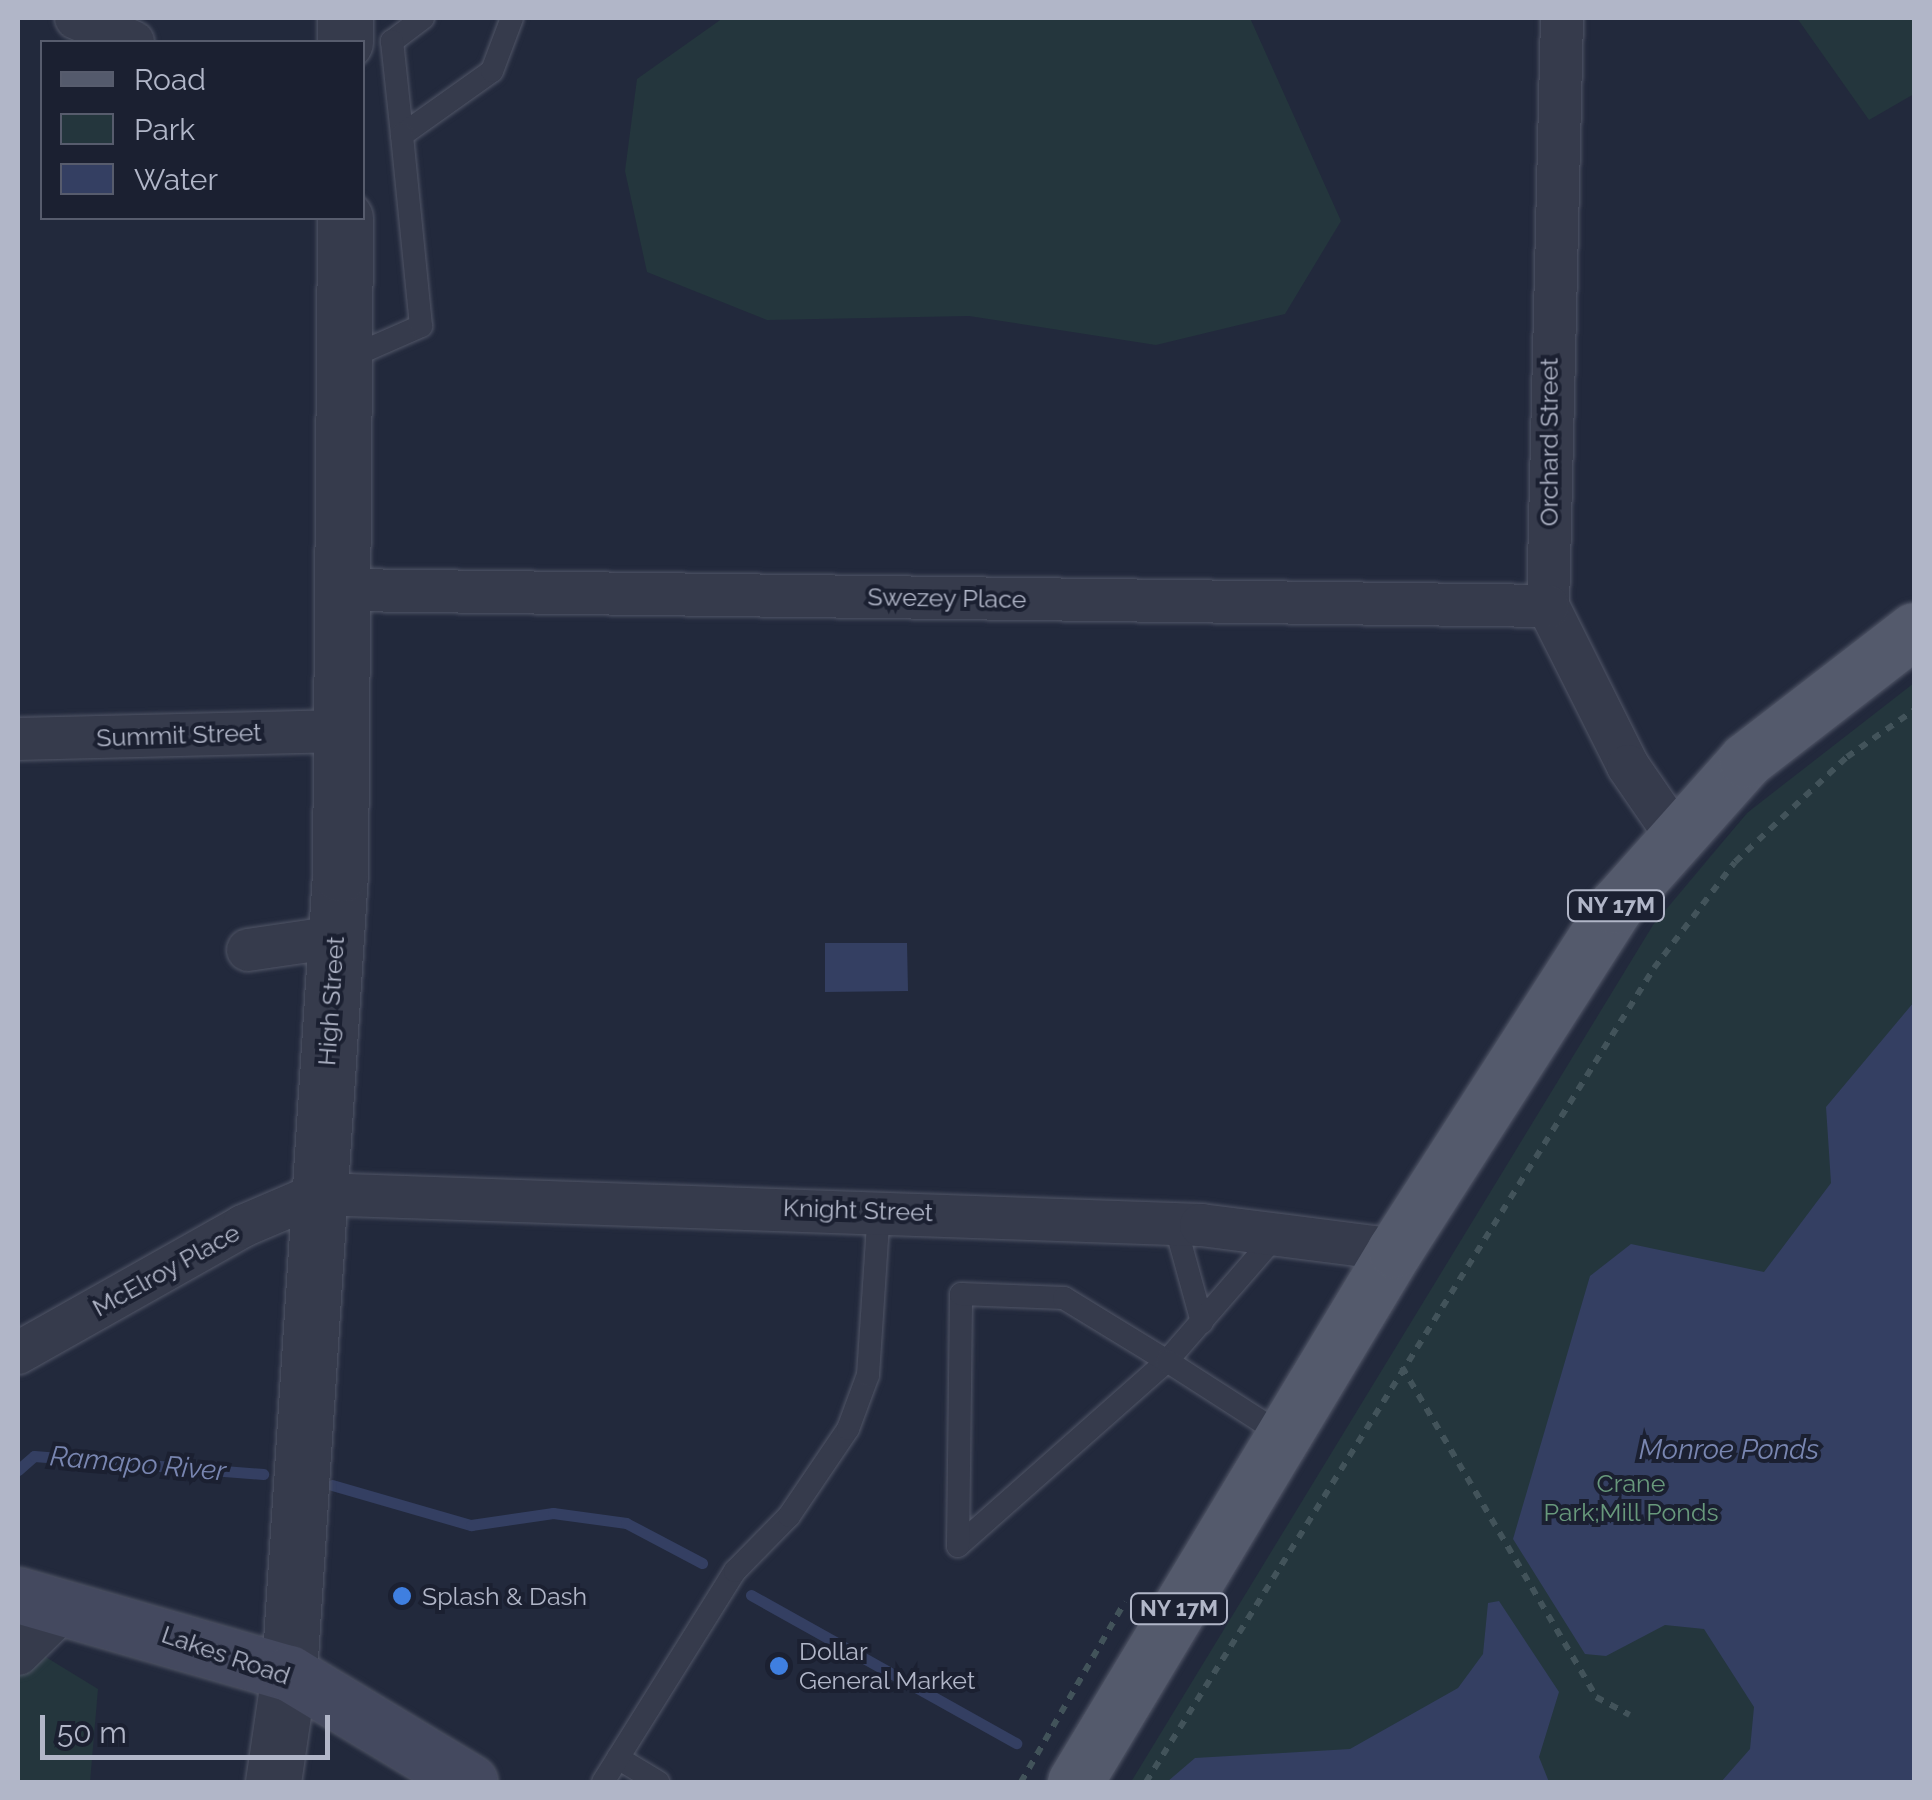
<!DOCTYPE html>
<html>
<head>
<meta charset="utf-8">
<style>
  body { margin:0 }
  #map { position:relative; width:1932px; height:1800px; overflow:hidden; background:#22293c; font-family:Raleway,sans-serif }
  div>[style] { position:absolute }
  .green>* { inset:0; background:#24363d }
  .water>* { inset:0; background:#343f62 }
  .stream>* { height:11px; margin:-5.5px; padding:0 5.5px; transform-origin:5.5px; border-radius:5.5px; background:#343f62 }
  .path>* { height:6px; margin-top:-3px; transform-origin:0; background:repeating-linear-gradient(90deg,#42535a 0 8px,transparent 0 16px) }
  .roads { filter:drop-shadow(0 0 2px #515667) drop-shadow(0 0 2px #515667) }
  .service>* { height:22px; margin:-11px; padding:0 11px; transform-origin:11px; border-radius:11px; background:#363b4c }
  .minor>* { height:42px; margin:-21px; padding:0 21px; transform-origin:21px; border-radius:21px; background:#363b4c }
  .tertiary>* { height:55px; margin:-27.5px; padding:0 27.5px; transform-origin:27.5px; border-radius:27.5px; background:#363b4c }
  .secondary>* { height:55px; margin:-27.5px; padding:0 27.5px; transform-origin:27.5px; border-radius:27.5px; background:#44495f }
  .primary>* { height:55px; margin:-27.5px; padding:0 27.5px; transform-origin:27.5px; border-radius:27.5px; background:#545a6c }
  .dots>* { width:28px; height:28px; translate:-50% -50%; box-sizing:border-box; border:5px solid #1b2031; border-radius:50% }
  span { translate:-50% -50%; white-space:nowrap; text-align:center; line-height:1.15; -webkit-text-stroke:8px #1b2031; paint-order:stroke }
  .shield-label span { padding:2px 8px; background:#1b2031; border:2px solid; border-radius:8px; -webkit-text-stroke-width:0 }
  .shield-label { font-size:22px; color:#b1b6c8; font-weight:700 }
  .street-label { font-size:25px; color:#b1b6c8 }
  .park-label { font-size:25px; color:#68997c }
  .poi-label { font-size:25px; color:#b1b6c8 }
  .left { translate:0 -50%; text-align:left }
  .water-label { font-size:28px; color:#7986b1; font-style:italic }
  .frame { position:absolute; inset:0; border:20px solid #b1b6c8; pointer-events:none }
  .legend { position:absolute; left:40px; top:40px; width:325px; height:180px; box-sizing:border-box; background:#1b2031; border:2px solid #575c6d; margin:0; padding:12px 18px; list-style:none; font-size:30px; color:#b1b6c8 }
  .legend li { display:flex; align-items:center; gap:20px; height:50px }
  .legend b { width:50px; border:2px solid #575c6d }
  .scale { position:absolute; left:40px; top:1715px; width:290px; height:45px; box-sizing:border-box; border:5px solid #b1b6c8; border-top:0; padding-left:12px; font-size:30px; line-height:35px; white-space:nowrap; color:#b1b6c8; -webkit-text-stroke:8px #1b2031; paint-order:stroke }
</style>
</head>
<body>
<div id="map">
  <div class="green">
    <i style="clip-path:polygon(723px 18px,1250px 18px,1341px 221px,1285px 314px,1156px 345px,969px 316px,767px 320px,647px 272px,625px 171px,637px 79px)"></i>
    <i style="clip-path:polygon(1797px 18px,1914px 18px,1914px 94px,1869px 120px)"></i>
    <i style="clip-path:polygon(1914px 683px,1914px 1782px,1131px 1782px,1653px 925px,1747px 813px)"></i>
    <i style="clip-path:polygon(18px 1640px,98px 1689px,90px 1782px,18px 1782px)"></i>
  </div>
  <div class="water">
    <i style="clip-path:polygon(825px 943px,907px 943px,908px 991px,825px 992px)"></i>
    <i style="clip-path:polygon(1914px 1002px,1914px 1782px,1721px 1782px,1750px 1749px,1754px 1707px,1704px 1629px,1665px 1625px,1606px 1656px,1585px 1654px,1513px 1539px,1590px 1276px,1631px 1244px,1764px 1272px,1831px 1183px,1826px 1107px)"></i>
    <i style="clip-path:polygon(1499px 1601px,1559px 1692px,1539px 1757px,1549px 1782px,1167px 1782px,1195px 1758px,1350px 1749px,1458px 1688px,1483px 1654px,1488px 1603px)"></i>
  </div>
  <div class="stream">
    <i style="left:18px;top:1470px;width:21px;rotate:-41deg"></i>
    <i style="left:34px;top:1456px;width:230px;rotate:4.5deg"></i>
    <i style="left:332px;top:1485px;width:145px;rotate:16.1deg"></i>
    <i style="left:471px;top:1525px;width:83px;rotate:-8.3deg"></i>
    <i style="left:553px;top:1513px;width:74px;rotate:7.8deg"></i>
    <i style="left:626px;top:1523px;width:86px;rotate:27.8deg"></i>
    <i style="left:751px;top:1595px;width:304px;rotate:29.2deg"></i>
  </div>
  <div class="path">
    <i style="left:1402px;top:1367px;width:383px;rotate:59.5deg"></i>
    <i style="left:1596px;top:1697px;width:38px;rotate:28deg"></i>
    <i style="left:1021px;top:1782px;width:208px;rotate:-60deg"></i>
    <i style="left:1146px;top:1782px;width:960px;rotate:-58.03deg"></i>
    <i style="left:1654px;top:968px;width:133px;rotate:-52.6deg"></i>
    <i style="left:1735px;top:862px;width:154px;rotate:-43.2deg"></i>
    <i style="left:1847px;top:757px;width:82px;rotate:-35deg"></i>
  </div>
  <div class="roads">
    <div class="service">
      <i style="left:423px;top:18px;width:39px;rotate:143deg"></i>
      <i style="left:392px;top:41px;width:95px;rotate:83.9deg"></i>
      <i style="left:402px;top:135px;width:110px;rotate:-35.4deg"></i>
      <i style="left:492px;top:71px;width:57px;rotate:-69.3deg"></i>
      <i style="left:346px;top:359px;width:82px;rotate:-23.7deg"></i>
      <i style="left:421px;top:326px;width:192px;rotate:-95.7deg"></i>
      <i style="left:1175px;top:1224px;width:102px;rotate:74.6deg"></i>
      <i style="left:1280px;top:1231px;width:172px;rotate:131deg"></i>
      <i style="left:1167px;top:1361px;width:279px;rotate:138.5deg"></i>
      <i style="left:958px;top:1546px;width:252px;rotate:-89.3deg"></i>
      <i style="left:961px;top:1294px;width:103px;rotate:2.2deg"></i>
      <i style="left:1064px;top:1298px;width:121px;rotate:31.5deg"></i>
      <i style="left:1167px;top:1361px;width:139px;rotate:32.7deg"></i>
      <i style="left:618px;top:1758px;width:47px;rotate:31deg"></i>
      <i style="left:603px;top:1782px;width:249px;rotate:-58deg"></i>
      <i style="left:735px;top:1571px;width:77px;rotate:-45.5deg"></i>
      <i style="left:789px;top:1516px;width:105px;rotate:-55.9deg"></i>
      <i style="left:848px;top:1429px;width:58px;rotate:-69.7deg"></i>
      <i style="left:868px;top:1375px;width:166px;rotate:-86.2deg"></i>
    </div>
    <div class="minor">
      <i style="left:76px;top:18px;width:62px;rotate:22.8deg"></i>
      <i style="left:1562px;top:18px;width:588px;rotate:91.36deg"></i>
      <i style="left:1548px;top:606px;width:179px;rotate:63.4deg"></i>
      <i style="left:1628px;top:766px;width:81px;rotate:55.5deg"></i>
      <i style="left:345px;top:590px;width:1203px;rotate:0.76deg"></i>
      <i style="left:18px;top:739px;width:323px;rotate:-1.4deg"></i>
      <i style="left:248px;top:950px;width:89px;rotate:-8.4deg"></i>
      <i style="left:18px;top:1353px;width:258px;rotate:-29.4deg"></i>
      <i style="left:243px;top:1226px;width:82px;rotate:-23.1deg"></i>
      <i style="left:318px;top:1194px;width:884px;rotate:2.01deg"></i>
      <i style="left:1201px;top:1225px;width:196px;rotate:7.3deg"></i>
      <i style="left:18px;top:1654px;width:71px;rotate:-44.4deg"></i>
    </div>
    <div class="tertiary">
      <i style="left:345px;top:18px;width:24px;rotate:90deg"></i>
      <i style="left:273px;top:1782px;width:110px;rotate:-81.6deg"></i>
      <i style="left:289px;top:1673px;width:801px;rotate:-86.35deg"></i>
      <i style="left:340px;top:874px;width:656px;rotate:-89.56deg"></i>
    </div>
    <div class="secondary">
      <i style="left:18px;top:1595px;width:282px;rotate:16.1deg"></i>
      <i style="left:289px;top:1673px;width:211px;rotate:31.1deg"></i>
    </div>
    <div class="primary">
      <i style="left:1075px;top:1782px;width:621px;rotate:-58.97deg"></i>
      <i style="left:1395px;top:1250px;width:409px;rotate:-57.3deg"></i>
      <i style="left:1616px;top:906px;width:195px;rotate:-48.3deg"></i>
      <i style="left:1746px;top:760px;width:212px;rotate:-37.7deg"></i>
    </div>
  </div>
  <div class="dots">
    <i style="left:402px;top:1596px;background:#3f7fe0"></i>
    <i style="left:779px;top:1666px;background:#3f7fe0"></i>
  </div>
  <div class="shield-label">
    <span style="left:1616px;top:906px">NY 17M</span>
    <span style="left:1179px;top:1609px">NY 17M</span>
  </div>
  <div class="street-label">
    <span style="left:1549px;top:442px;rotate:-90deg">Orchard Street</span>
    <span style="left:947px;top:598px;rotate:1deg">Swezey Place</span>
    <span style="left:179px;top:735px;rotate:-2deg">Summit Street</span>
    <span style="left:331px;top:1001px;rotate:-86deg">High Street</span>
    <span style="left:858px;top:1210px;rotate:2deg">Knight Street</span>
    <span style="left:166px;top:1270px;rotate:-29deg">McElroy Place</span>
    <span style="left:226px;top:1655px;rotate:19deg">Lakes Road</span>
  </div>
  <div class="park-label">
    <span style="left:1631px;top:1498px">Crane<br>Park;Mill Ponds</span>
  </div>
  <div class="poi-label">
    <span class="left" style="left:422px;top:1596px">Splash &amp; Dash</span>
    <span class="left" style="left:799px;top:1666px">Dollar<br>General Market</span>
  </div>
  <div class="water-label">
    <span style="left:1729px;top:1450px">Monroe Ponds</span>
    <span style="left:138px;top:1464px;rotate:5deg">Ramapo River</span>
  </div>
  <div class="frame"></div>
  <ul class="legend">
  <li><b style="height:12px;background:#545a6c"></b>Road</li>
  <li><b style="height:28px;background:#24363d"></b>Park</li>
  <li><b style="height:28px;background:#343f62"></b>Water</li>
  </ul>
  <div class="scale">50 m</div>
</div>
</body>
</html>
